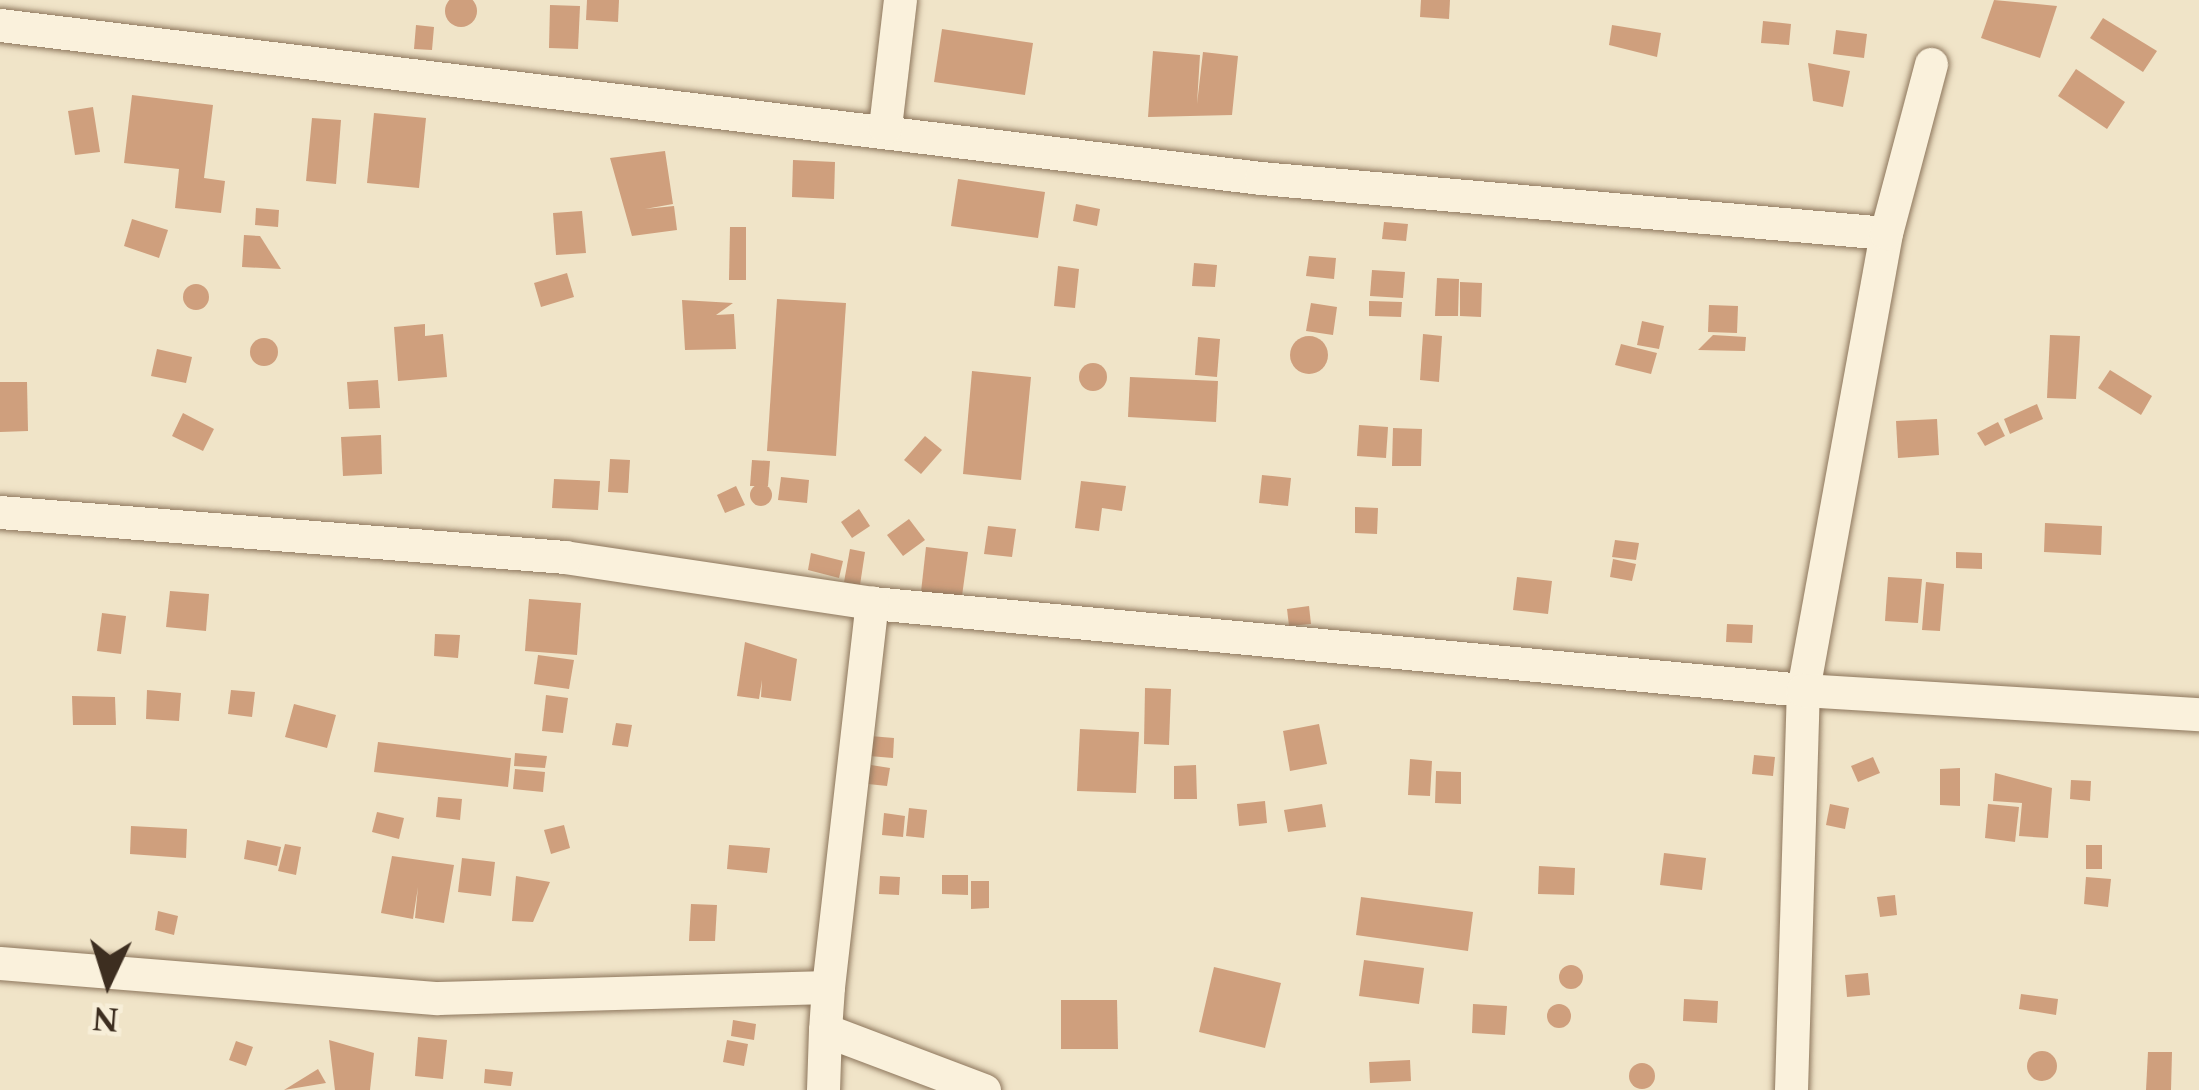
<!DOCTYPE html>
<html>
<head>
<meta charset="utf-8">
<style>
  body { margin:0 }
  #map { position:relative; width:2199px; height:1090px; overflow:hidden; background:#f0e4c8; font-family:Spectral,serif }
  div>[style] { position:absolute }
  .building>* { inset:0; background:#cf9f7d }
  .round { border-radius:50% }
  .roads { filter:drop-shadow(0 0 3px #8d765c) drop-shadow(0 0 3px #8d765c) }
  .street>* { height:33px; margin:-16.5px; padding:0 16.5px; transform-origin:16.5px; border-radius:16.5px; background:#faf1dc }
  span { translate:-50% -50%; white-space:nowrap; text-align:center; line-height:1.15; -webkit-text-stroke:9px #f7eed8; paint-order:stroke }
  .north { position:absolute; left:48px; top:922px; width:120px; height:120px; -webkit-text-stroke:9px #f7eed8; paint-order:stroke; rotate:184deg; font-size:33px; font-weight:700; line-height:48px; text-align:center; color:#3d2e20 }
  .north::after { content:''; display:block; margin:auto; width:42px; height:54px; background:#3d2e20; clip-path:polygon(50% 0,100% 100%,50% 72%,0 100%) }
</style>
</head>
<body>
<div id="map">
  <div class="building">
    <i class="round" style="left:445px;top:-5px;width:32px;height:32px"></i>
    <i style="clip-path:polygon(587px 0,619px 0,618px 22px,586px 20px)"></i>
    <i style="clip-path:polygon(1421px 0,1450px 0,1449px 19px,1420px 17px)"></i>
    <i style="clip-path:polygon(1994px 0,2057px 6px,2040px 58px,1981px 38px)"></i>
    <i style="clip-path:polygon(550px 5px,580px 6px,578px 49px,549px 48px)"></i>
    <i style="clip-path:polygon(2103px 18px,2157px 51px,2143px 72px,2090px 38px)"></i>
    <i style="clip-path:polygon(1763px 21px,1791px 24px,1789px 45px,1761px 43px)"></i>
    <i style="clip-path:polygon(416px 25px,434px 27px,432px 50px,414px 49px)"></i>
    <i style="clip-path:polygon(1612px 25px,1661px 33px,1657px 57px,1609px 45px)"></i>
    <i style="clip-path:polygon(942px 29px,1033px 43px,1025px 95px,934px 82px)"></i>
    <i style="clip-path:polygon(1836px 30px,1867px 34px,1864px 58px,1833px 54px)"></i>
    <i style="clip-path:polygon(1153px 51px,1200px 55px,1197px 104px,1203px 52px,1238px 56px,1232px 115px,1148px 117px)"></i>
    <i style="clip-path:polygon(1808px 63px,1850px 71px,1843px 107px,1813px 101px)"></i>
    <i style="clip-path:polygon(2076px 69px,2125px 102px,2107px 129px,2058px 96px)"></i>
    <i style="clip-path:polygon(132px 95px,213px 105px,204px 178px,225px 181px,221px 213px,175px 208px,179px 169px,124px 163px)"></i>
    <i style="clip-path:polygon(93px 107px,100px 152px,75px 155px,68px 111px)"></i>
    <i style="clip-path:polygon(374px 113px,426px 118px,419px 188px,367px 183px)"></i>
    <i style="clip-path:polygon(312px 118px,341px 120px,336px 184px,306px 181px)"></i>
    <i style="clip-path:polygon(665px 151px,673px 204px,645px 209px,674px 206px,677px 230px,632px 236px,610px 158px)"></i>
    <i style="clip-path:polygon(793px 160px,835px 162px,834px 199px,792px 197px)"></i>
    <i style="clip-path:polygon(958px 179px,1045px 192px,1038px 238px,951px 226px)"></i>
    <i style="clip-path:polygon(1076px 204px,1100px 209px,1097px 226px,1073px 221px)"></i>
    <i style="clip-path:polygon(256px 208px,279px 210px,278px 227px,255px 225px)"></i>
    <i style="clip-path:polygon(582px 211px,586px 253px,556px 255px,553px 213px)"></i>
    <i style="clip-path:polygon(132px 219px,168px 230px,159px 258px,124px 246px)"></i>
    <i style="clip-path:polygon(1384px 222px,1408px 224px,1406px 241px,1382px 239px)"></i>
    <i style="clip-path:polygon(730px 227px,746px 227px,746px 280px,729px 280px)"></i>
    <i style="clip-path:polygon(244px 235px,260px 236px,281px 269px,242px 267px)"></i>
    <i style="clip-path:polygon(1309px 256px,1336px 258px,1334px 279px,1306px 276px)"></i>
    <i style="clip-path:polygon(1194px 263px,1217px 265px,1215px 287px,1192px 286px)"></i>
    <i style="clip-path:polygon(1058px 266px,1079px 269px,1075px 308px,1054px 306px)"></i>
    <i style="clip-path:polygon(1372px 270px,1405px 272px,1403px 298px,1370px 296px)"></i>
    <i style="clip-path:polygon(567px 273px,574px 297px,541px 307px,534px 283px)"></i>
    <i style="clip-path:polygon(1437px 278px,1459px 279px,1458px 316px,1435px 316px)"></i>
    <i style="clip-path:polygon(1460px 282px,1482px 283px,1481px 317px,1460px 316px)"></i>
    <i class="round" style="left:183px;top:284px;width:26px;height:26px"></i>
    <i style="clip-path:polygon(777px 299px,846px 303px,836px 456px,767px 451px)"></i>
    <i style="clip-path:polygon(682px 300px,733px 303px,716px 315px,734px 314px,736px 349px,685px 350px)"></i>
    <i style="clip-path:polygon(1369px 301px,1402px 302px,1401px 317px,1369px 316px)"></i>
    <i style="clip-path:polygon(1311px 303px,1337px 307px,1333px 335px,1306px 331px)"></i>
    <i style="clip-path:polygon(1709px 305px,1738px 306px,1737px 333px,1708px 332px)"></i>
    <i style="clip-path:polygon(1642px 321px,1664px 326px,1659px 349px,1637px 345px)"></i>
    <i style="clip-path:polygon(425px 324px,425px 336px,443px 334px,447px 377px,398px 381px,394px 327px)"></i>
    <i style="clip-path:polygon(1423px 334px,1442px 336px,1439px 382px,1420px 380px)"></i>
    <i style="clip-path:polygon(1713px 335px,1746px 337px,1745px 351px,1698px 350px)"></i>
    <i style="clip-path:polygon(2050px 335px,2080px 336px,2076px 399px,2047px 398px)"></i>
    <i class="round" style="left:1290px;top:336px;width:38px;height:38px"></i>
    <i style="clip-path:polygon(1198px 337px,1220px 339px,1217px 377px,1195px 375px)"></i>
    <i class="round" style="left:250px;top:338px;width:28px;height:28px"></i>
    <i style="clip-path:polygon(1621px 344px,1657px 353px,1651px 374px,1615px 365px)"></i>
    <i style="clip-path:polygon(157px 349px,192px 357px,186px 383px,151px 376px)"></i>
    <i class="round" style="left:1079px;top:363px;width:28px;height:28px"></i>
    <i style="clip-path:polygon(2110px 370px,2152px 396px,2141px 415px,2098px 388px)"></i>
    <i style="clip-path:polygon(972px 371px,1031px 377px,1021px 480px,963px 474px)"></i>
    <i style="clip-path:polygon(1130px 377px,1218px 381px,1216px 422px,1128px 417px)"></i>
    <i style="clip-path:polygon(378px 380px,380px 408px,349px 409px,347px 382px)"></i>
    <i style="clip-path:polygon(0 382px,27px 382px,28px 431px,0 432px)"></i>
    <i style="clip-path:polygon(2037px 404px,2043px 419px,2010px 434px,2004px 419px)"></i>
    <i style="clip-path:polygon(183px 413px,214px 429px,203px 451px,172px 436px)"></i>
    <i style="clip-path:polygon(1937px 419px,1939px 455px,1898px 458px,1896px 421px)"></i>
    <i style="clip-path:polygon(1998px 422px,2005px 436px,1985px 446px,1977px 433px)"></i>
    <i style="clip-path:polygon(1359px 425px,1388px 427px,1386px 458px,1357px 456px)"></i>
    <i style="clip-path:polygon(1393px 428px,1422px 429px,1421px 466px,1392px 466px)"></i>
    <i style="clip-path:polygon(381px 435px,382px 474px,343px 476px,341px 437px)"></i>
    <i style="clip-path:polygon(925px 436px,942px 450px,921px 474px,904px 460px)"></i>
    <i style="clip-path:polygon(610px 459px,630px 460px,628px 493px,608px 492px)"></i>
    <i style="clip-path:polygon(752px 460px,770px 461px,768px 486px,750px 486px)"></i>
    <i style="clip-path:polygon(1262px 475px,1291px 478px,1288px 506px,1259px 503px)"></i>
    <i style="clip-path:polygon(781px 477px,809px 480px,807px 503px,778px 500px)"></i>
    <i style="clip-path:polygon(554px 479px,600px 481px,598px 510px,552px 508px)"></i>
    <i style="clip-path:polygon(1081px 481px,1126px 486px,1122px 511px,1102px 508px,1099px 531px,1075px 528px)"></i>
    <i class="round" style="left:750px;top:484px;width:22px;height:22px"></i>
    <i style="clip-path:polygon(736px 486px,745px 505px,725px 513px,717px 495px)"></i>
    <i style="clip-path:polygon(1355px 507px,1378px 508px,1377px 534px,1355px 533px)"></i>
    <i style="clip-path:polygon(859px 509px,870px 526px,852px 538px,841px 522px)"></i>
    <i style="clip-path:polygon(909px 519px,925px 540px,903px 556px,887px 535px)"></i>
    <i style="clip-path:polygon(2045px 523px,2102px 526px,2101px 555px,2044px 552px)"></i>
    <i style="clip-path:polygon(988px 526px,1016px 529px,1012px 557px,984px 554px)"></i>
    <i style="clip-path:polygon(1615px 540px,1639px 543px,1636px 560px,1612px 557px)"></i>
    <i style="clip-path:polygon(926px 547px,968px 552px,962px 596px,921px 592px)"></i>
    <i style="clip-path:polygon(850px 549px,865px 552px,860px 585px,844px 582px)"></i>
    <i style="clip-path:polygon(1956px 552px,1982px 553px,1982px 569px,1956px 568px)"></i>
    <i style="clip-path:polygon(811px 553px,843px 561px,839px 578px,808px 570px)"></i>
    <i style="clip-path:polygon(1613px 559px,1636px 564px,1632px 581px,1610px 577px)"></i>
    <i style="clip-path:polygon(1517px 577px,1552px 581px,1548px 614px,1513px 610px)"></i>
    <i style="clip-path:polygon(1888px 577px,1922px 579px,1918px 623px,1885px 621px)"></i>
    <i style="clip-path:polygon(1926px 582px,1944px 584px,1940px 631px,1922px 630px)"></i>
    <i style="clip-path:polygon(170px 591px,209px 594px,206px 631px,166px 627px)"></i>
    <i style="clip-path:polygon(529px 599px,581px 603px,577px 655px,525px 651px)"></i>
    <i style="clip-path:polygon(1309px 606px,1311px 624px,1289px 626px,1287px 609px)"></i>
    <i style="clip-path:polygon(102px 613px,126px 616px,121px 654px,97px 651px)"></i>
    <i style="clip-path:polygon(1727px 624px,1753px 625px,1752px 643px,1726px 642px)"></i>
    <i style="clip-path:polygon(435px 634px,460px 635px,458px 658px,434px 656px)"></i>
    <i style="clip-path:polygon(745px 642px,797px 659px,791px 701px,761px 697px,762px 680px,759px 699px,737px 696px)"></i>
    <i style="clip-path:polygon(538px 655px,574px 660px,569px 689px,534px 684px)"></i>
    <i style="clip-path:polygon(1145px 688px,1171px 689px,1169px 745px,1144px 744px)"></i>
    <i style="clip-path:polygon(147px 690px,181px 693px,179px 721px,146px 719px)"></i>
    <i style="clip-path:polygon(231px 690px,255px 692px,252px 717px,228px 714px)"></i>
    <i style="clip-path:polygon(546px 695px,568px 698px,563px 733px,542px 731px)"></i>
    <i style="clip-path:polygon(72px 696px,115px 697px,116px 725px,73px 725px)"></i>
    <i style="clip-path:polygon(294px 704px,336px 715px,327px 748px,285px 737px)"></i>
    <i style="clip-path:polygon(616px 723px,632px 725px,628px 747px,612px 745px)"></i>
    <i style="clip-path:polygon(1319px 724px,1327px 764px,1290px 771px,1283px 731px)"></i>
    <i style="clip-path:polygon(1080px 729px,1139px 732px,1136px 793px,1077px 791px)"></i>
    <i style="clip-path:polygon(870px 736px,894px 738px,893px 758px,869px 756px)"></i>
    <i style="clip-path:polygon(378px 742px,511px 758px,508px 787px,374px 772px)"></i>
    <i style="clip-path:polygon(515px 753px,547px 756px,545px 768px,514px 766px)"></i>
    <i style="clip-path:polygon(1754px 755px,1775px 757px,1773px 776px,1752px 774px)"></i>
    <i style="clip-path:polygon(1873px 757px,1880px 773px,1858px 782px,1851px 766px)"></i>
    <i style="clip-path:polygon(1410px 759px,1432px 761px,1430px 796px,1408px 795px)"></i>
    <i style="clip-path:polygon(871px 765px,890px 768px,887px 786px,868px 784px)"></i>
    <i style="clip-path:polygon(1196px 765px,1197px 799px,1174px 799px,1174px 766px)"></i>
    <i style="clip-path:polygon(1960px 768px,1960px 806px,1940px 805px,1940px 769px)"></i>
    <i style="clip-path:polygon(515px 769px,545px 772px,543px 792px,513px 789px)"></i>
    <i style="clip-path:polygon(1436px 771px,1461px 772px,1461px 804px,1435px 803px)"></i>
    <i style="clip-path:polygon(1995px 773px,2052px 788px,2048px 838px,2019px 836px,2022px 803px,1993px 801px)"></i>
    <i style="clip-path:polygon(2071px 780px,2091px 781px,2090px 801px,2070px 799px)"></i>
    <i style="clip-path:polygon(438px 797px,462px 799px,460px 820px,436px 817px)"></i>
    <i style="clip-path:polygon(1265px 801px,1267px 823px,1239px 826px,1237px 804px)"></i>
    <i style="clip-path:polygon(1322px 804px,1326px 827px,1288px 832px,1284px 810px)"></i>
    <i style="clip-path:polygon(1830px 804px,1849px 808px,1845px 829px,1826px 825px)"></i>
    <i style="clip-path:polygon(1988px 804px,2019px 807px,2015px 842px,1985px 838px)"></i>
    <i style="clip-path:polygon(909px 808px,927px 810px,924px 838px,906px 836px)"></i>
    <i style="clip-path:polygon(377px 812px,404px 818px,399px 839px,372px 832px)"></i>
    <i style="clip-path:polygon(884px 813px,905px 816px,903px 837px,882px 835px)"></i>
    <i style="clip-path:polygon(564px 825px,570px 848px,551px 854px,544px 830px)"></i>
    <i style="clip-path:polygon(131px 826px,187px 829px,186px 858px,130px 854px)"></i>
    <i style="clip-path:polygon(247px 840px,281px 847px,277px 866px,244px 859px)"></i>
    <i style="clip-path:polygon(285px 844px,301px 847px,296px 875px,278px 871px)"></i>
    <i style="clip-path:polygon(729px 845px,770px 848px,767px 873px,727px 869px)"></i>
    <i style="clip-path:polygon(2086px 845px,2102px 845px,2102px 869px,2086px 869px)"></i>
    <i style="clip-path:polygon(1664px 853px,1706px 858px,1702px 890px,1660px 885px)"></i>
    <i style="clip-path:polygon(392px 856px,454px 865px,444px 923px,415px 918px,418px 887px,413px 919px,381px 913px)"></i>
    <i style="clip-path:polygon(462px 858px,495px 862px,491px 896px,458px 892px)"></i>
    <i style="clip-path:polygon(1539px 866px,1575px 868px,1574px 895px,1538px 894px)"></i>
    <i style="clip-path:polygon(942px 875px,968px 875px,968px 895px,942px 894px)"></i>
    <i style="clip-path:polygon(516px 876px,550px 882px,533px 922px,512px 921px)"></i>
    <i style="clip-path:polygon(880px 876px,900px 877px,899px 895px,879px 894px)"></i>
    <i style="clip-path:polygon(2086px 877px,2111px 879px,2108px 907px,2084px 904px)"></i>
    <i style="clip-path:polygon(971px 881px,989px 881px,989px 908px,971px 909px)"></i>
    <i style="clip-path:polygon(1895px 895px,1897px 915px,1880px 917px,1877px 897px)"></i>
    <i style="clip-path:polygon(1361px 897px,1473px 912px,1468px 951px,1356px 935px)"></i>
    <i style="clip-path:polygon(691px 904px,717px 905px,715px 941px,689px 941px)"></i>
    <i style="clip-path:polygon(158px 911px,178px 916px,174px 935px,155px 930px)"></i>
    <i style="clip-path:polygon(1364px 960px,1424px 968px,1419px 1004px,1359px 996px)"></i>
    <i class="round" style="left:1559px;top:965px;width:24px;height:24px"></i>
    <i style="clip-path:polygon(1214px 967px,1281px 983px,1265px 1048px,1199px 1032px)"></i>
    <i style="clip-path:polygon(1868px 973px,1870px 995px,1847px 997px,1845px 975px)"></i>
    <i style="clip-path:polygon(2021px 994px,2058px 999px,2056px 1015px,2019px 1009px)"></i>
    <i style="clip-path:polygon(1684px 999px,1718px 1001px,1717px 1023px,1683px 1021px)"></i>
    <i style="clip-path:polygon(1061px 1000px,1117px 1000px,1118px 1049px,1061px 1049px)"></i>
    <i class="round" style="left:1547px;top:1004px;width:24px;height:24px"></i>
    <i style="clip-path:polygon(1473px 1004px,1507px 1006px,1505px 1035px,1472px 1033px)"></i>
    <i style="clip-path:polygon(733px 1020px,756px 1024px,754px 1040px,731px 1036px)"></i>
    <i style="clip-path:polygon(418px 1037px,447px 1040px,443px 1079px,415px 1076px)"></i>
    <i style="clip-path:polygon(329px 1040px,374px 1053px,370px 1090px,335px 1090px)"></i>
    <i style="clip-path:polygon(727px 1040px,748px 1044px,744px 1066px,723px 1062px)"></i>
    <i style="clip-path:polygon(236px 1041px,253px 1047px,246px 1066px,229px 1060px)"></i>
    <i class="round" style="left:2027px;top:1051px;width:30px;height:30px"></i>
    <i style="clip-path:polygon(2148px 1052px,2172px 1052px,2171px 1090px,2146px 1090px)"></i>
    <i style="clip-path:polygon(1410px 1060px,1411px 1081px,1370px 1083px,1369px 1062px)"></i>
    <i class="round" style="left:1629px;top:1063px;width:26px;height:26px"></i>
    <i style="clip-path:polygon(318px 1069px,326px 1083px,284px 1090px)"></i>
    <i style="clip-path:polygon(485px 1069px,513px 1072px,511px 1086px,484px 1083px)"></i>
  </div>
  <div class="roads">
    <div class="street">
      <i style="left:0;top:25px;width:1270px;rotate:6.92deg"></i>
      <i style="left:1261px;top:178px;width:627px;rotate:5.03deg"></i>
      <i style="left:1886px;top:233px;width:464px;rotate:100.3deg"></i>
      <i style="left:1803px;top:690px;width:935px;rotate:-174.66deg"></i>
      <i style="left:872px;top:603px;width:310px;rotate:-171.5deg"></i>
      <i style="left:565px;top:557px;width:567px;rotate:-175.45deg"></i>
      <i style="left:885px;top:127px;width:128px;rotate:-83.3deg"></i>
      <i style="left:1886px;top:233px;width:175px;rotate:-75.1deg"></i>
      <i style="left:0;top:963px;width:439px;rotate:4.6deg"></i>
      <i style="left:438px;top:998px;width:390px;rotate:-1.6deg"></i>
      <i style="left:828px;top:987px;width:387px;rotate:-83.5deg"></i>
      <i style="left:828px;top:987px;width:43px;rotate:94deg"></i>
      <i style="left:825px;top:1030px;width:170px;rotate:20.7deg"></i>
      <i style="left:823px;top:1090px;width:60px;rotate:-88.1deg"></i>
      <i style="left:1791px;top:1090px;width:400px;rotate:-88.3deg"></i>
      <i style="left:1803px;top:690px;width:397px;rotate:3.5deg"></i>
    </div>
  </div>
  <div class="north">N</div>
</div>
</body>
</html>
